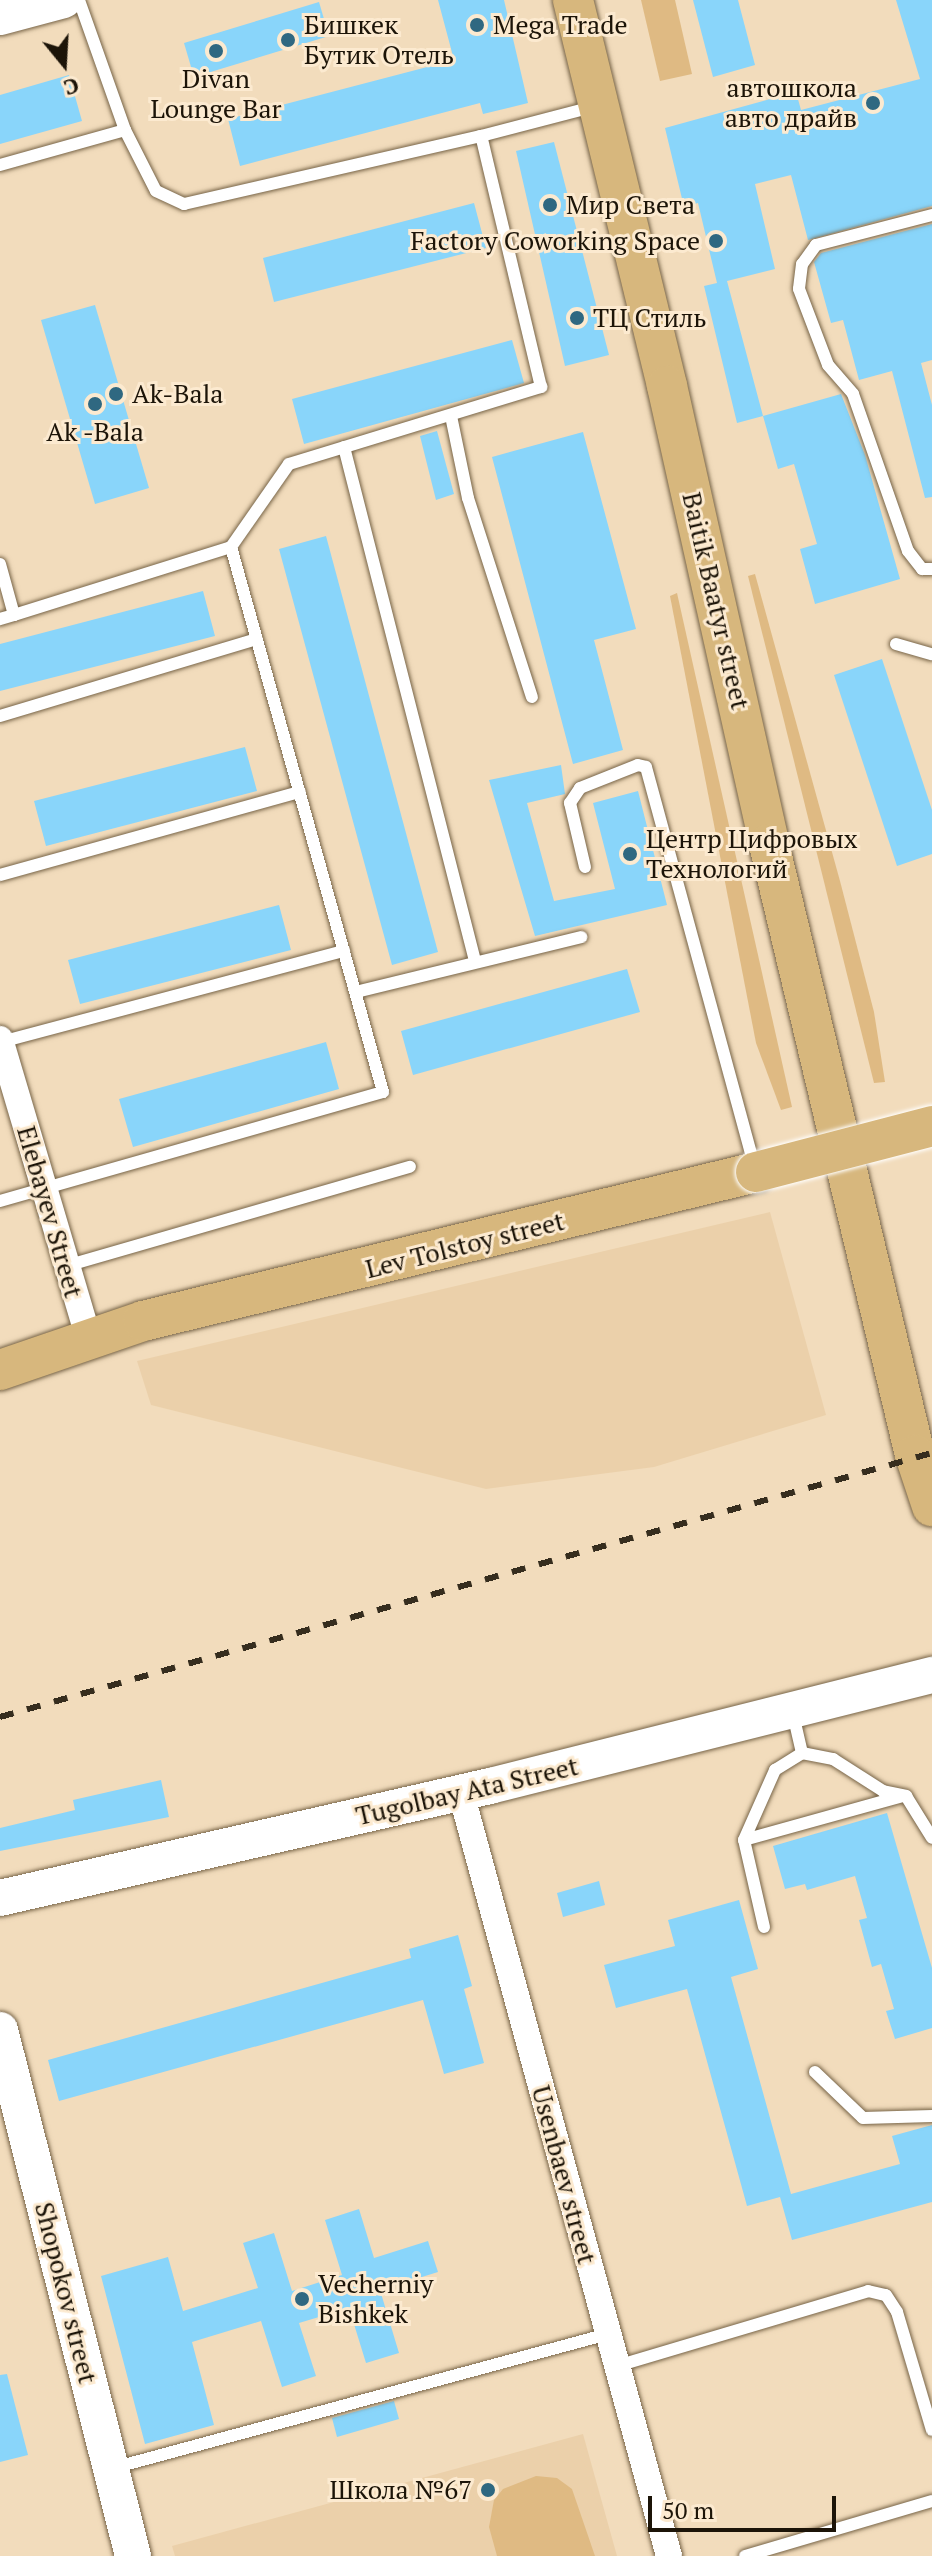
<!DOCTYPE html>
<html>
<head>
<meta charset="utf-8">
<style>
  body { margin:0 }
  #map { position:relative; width:932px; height:2556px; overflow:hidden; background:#f2dcbc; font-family:"PT Serif",serif }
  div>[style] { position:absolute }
  .built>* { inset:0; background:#ebd0aa }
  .green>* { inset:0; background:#dfba83 }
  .building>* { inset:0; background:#89d5fa }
  .roads { filter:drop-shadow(0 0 2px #776447) drop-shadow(0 0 2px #776447) }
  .lane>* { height:12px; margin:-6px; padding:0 6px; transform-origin:6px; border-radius:6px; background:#fff }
  .street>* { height:26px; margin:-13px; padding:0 13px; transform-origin:13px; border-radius:13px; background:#fff }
  .secondary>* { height:36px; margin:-18px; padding:0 18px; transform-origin:18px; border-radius:18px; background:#fff }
  .primary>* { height:40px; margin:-20px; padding:0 20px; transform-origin:20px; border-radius:20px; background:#d7b77d }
  .rail>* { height:6px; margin-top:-3px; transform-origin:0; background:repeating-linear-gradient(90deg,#362d1e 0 14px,transparent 0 28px) }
  .bridges { filter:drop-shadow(0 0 2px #fff) drop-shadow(0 0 2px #fff) }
  .primary-bridge>* { height:40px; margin:-20px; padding:0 20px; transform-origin:20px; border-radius:20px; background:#d7b77d }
  .dots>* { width:22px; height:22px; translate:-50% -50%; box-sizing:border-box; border:4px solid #fcead0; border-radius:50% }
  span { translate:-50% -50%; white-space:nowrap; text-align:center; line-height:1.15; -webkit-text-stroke:6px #fcead0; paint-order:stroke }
  .poi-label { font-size:26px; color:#1c1408 }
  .left { translate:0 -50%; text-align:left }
  .right { translate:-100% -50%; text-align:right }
  .street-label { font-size:26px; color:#1c1408 }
  .north { position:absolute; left:24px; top:24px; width:80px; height:80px; -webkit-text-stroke:6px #fcead0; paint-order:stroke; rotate:162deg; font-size:22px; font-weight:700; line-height:32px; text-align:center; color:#1c1408 }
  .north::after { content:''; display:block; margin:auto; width:28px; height:36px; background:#1c1408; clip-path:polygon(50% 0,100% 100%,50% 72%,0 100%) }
  .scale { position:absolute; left:648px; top:2496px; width:188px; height:36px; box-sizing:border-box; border:4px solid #1c1408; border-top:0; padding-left:10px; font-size:24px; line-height:28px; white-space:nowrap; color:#1c1408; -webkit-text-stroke:6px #fcead0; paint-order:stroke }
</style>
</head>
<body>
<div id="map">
  <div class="built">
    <i style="clip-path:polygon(770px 1212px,826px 1415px,654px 1467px,486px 1489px,151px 1405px,137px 1361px)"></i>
    <i style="clip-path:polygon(583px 2434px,617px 2556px,175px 2556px,172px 2546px)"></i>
  </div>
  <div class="green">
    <i style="clip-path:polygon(641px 0,675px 0,692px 74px,660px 81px)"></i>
    <i style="clip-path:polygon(755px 574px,840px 881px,874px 1012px,885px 1082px,874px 1083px,748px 576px)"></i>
    <i style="clip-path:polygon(677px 593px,792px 1107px,781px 1110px,756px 1043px,670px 596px)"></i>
    <i style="clip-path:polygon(536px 2476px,557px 2478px,572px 2489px,595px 2556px,497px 2556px,489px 2527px,494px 2500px,503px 2489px)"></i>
  </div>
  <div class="building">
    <i style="clip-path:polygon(438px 0,504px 0,528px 103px,483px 114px,480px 103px,240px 166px,228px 119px,454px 60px)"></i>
    <i style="clip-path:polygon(693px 0,738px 0,755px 65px,713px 77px)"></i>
    <i style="clip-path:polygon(896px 0,932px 0,932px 206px,808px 240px,791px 175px,755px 184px,775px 269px,727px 281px,763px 416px,737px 423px,704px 286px,717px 283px,698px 203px,684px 207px,665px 128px,796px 92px,801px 110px,920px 79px)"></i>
    <i style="clip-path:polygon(319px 2px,329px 36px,194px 77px,184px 43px)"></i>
    <i style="clip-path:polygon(69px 75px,82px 121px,0 144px,0 95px)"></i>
    <i style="clip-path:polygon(554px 142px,609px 355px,565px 366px,516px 151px)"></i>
    <i style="clip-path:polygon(474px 203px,486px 248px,274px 302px,263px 258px)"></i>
    <i style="clip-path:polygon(932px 224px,932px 360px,921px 363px,932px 405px,932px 497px,925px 498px,892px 371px,859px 380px,843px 320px,831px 323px,814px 262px,821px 253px)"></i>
    <i style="clip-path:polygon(95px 305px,149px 488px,95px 504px,41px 320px)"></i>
    <i style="clip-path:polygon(512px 340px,524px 383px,304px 444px,292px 399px)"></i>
    <i style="clip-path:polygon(841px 394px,865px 455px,900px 579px,815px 604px,800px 549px,817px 544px,794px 464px,778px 469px,763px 416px)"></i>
    <i style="clip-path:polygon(437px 431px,454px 494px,436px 500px,420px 436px)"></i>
    <i style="clip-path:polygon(583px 432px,636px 629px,594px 640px,623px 750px,573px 764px,492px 457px)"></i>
    <i style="clip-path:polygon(326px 536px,438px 952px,392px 965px,279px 549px)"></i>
    <i style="clip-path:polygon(203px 591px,215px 636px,0 691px,0 644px)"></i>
    <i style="clip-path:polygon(882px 659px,932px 810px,932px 854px,897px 866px,834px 675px)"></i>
    <i style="clip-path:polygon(245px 747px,257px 791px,46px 846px,34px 801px)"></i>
    <i style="clip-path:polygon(561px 765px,565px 794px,527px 803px,554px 901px,615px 889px,593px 803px,638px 791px,667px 905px,535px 936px,489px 780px)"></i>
    <i style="clip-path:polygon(279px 905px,291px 950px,80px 1004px,68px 960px)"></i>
    <i style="clip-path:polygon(627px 969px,640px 1012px,413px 1075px,401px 1031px)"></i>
    <i style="clip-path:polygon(326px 1042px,339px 1089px,133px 1147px,119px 1099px)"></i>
    <i style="clip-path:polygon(161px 1780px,169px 1817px,0 1851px,0 1828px,75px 1810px,73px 1800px)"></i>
    <i style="clip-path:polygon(887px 1813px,932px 1968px,932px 2028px,895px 2039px,886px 2011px,894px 2009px,881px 1964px,872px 1967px,859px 1920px,867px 1918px,855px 1876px,807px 1890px,805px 1884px,785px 1889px,773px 1846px)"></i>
    <i style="clip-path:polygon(599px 1881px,605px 1905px,563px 1917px,557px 1893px)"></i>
    <i style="clip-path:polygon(739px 1900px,758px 1969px,731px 1977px,791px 2194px,900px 2164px,892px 2136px,932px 2125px,932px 2202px,792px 2240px,780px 2197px,747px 2206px,687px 1989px,616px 2008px,604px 1965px,675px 1946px,668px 1920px)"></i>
    <i style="clip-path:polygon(458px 1935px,472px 1986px,464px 1989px,484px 2063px,444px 2074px,423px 2000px,59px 2101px,48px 2060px,411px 1958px,409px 1949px)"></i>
    <i style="clip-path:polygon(359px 2209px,374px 2258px,428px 2241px,438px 2272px,380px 2290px,399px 2353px,366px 2363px,349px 2308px,299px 2323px,316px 2376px,282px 2387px,261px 2321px,192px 2342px,214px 2425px,145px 2444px,101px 2276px,168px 2257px,183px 2311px,258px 2288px,243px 2243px,274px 2233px,292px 2291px,342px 2275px,325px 2220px)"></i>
    <i style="clip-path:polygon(7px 2374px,28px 2455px,0 2462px,0 2375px)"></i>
    <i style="clip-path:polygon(394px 2401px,399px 2419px,337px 2437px,332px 2418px)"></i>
  </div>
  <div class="roads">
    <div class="lane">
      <i style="left:125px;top:130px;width:68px;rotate:63.1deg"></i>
      <i style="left:156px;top:191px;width:31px;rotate:25deg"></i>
      <i style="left:184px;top:204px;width:305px;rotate:-12.9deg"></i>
      <i style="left:0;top:165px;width:130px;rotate:-15.6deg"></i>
      <i style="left:125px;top:130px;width:138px;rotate:-109.5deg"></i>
      <i style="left:932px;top:215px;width:120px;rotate:165.5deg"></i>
      <i style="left:816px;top:245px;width:24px;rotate:126deg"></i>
      <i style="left:802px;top:264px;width:25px;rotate:97deg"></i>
      <i style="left:799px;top:289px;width:81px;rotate:69.1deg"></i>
      <i style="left:828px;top:365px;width:38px;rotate:49deg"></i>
      <i style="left:853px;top:394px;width:166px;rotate:70.7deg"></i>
      <i style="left:908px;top:551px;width:23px;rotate:52deg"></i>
      <i style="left:922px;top:569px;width:10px"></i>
      <i style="left:451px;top:416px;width:84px;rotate:78.3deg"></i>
      <i style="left:468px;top:498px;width:209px;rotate:72.2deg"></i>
      <i style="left:344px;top:447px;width:530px;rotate:75.7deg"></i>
      <i style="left:0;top:564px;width:53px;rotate:74.6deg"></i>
      <i style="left:14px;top:615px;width:15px;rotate:164deg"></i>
      <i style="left:14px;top:615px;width:227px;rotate:-17.4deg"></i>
      <i style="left:231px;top:547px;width:101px;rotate:-55.1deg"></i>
      <i style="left:289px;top:464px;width:264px;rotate:-17deg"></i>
      <i style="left:541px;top:387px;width:258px;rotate:-103.4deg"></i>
      <i style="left:481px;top:136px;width:115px;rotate:-14.6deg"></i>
      <i style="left:896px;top:644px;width:37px;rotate:16deg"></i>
      <i style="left:0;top:716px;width:268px;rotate:-16.7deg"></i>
      <i style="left:585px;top:867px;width:66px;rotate:-103.2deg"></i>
      <i style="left:570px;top:803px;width:18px;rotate:-56deg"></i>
      <i style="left:580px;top:788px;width:62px;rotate:-21.6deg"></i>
      <i style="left:638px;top:765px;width:8px;rotate:14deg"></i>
      <i style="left:646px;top:767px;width:412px;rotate:74.8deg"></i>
      <i style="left:0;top:875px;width:311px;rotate:-15.5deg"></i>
      <i style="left:356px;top:992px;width:232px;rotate:-13.7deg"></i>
      <i style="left:1px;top:1042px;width:355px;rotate:-14.9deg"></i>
      <i style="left:0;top:1201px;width:398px;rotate:-15.9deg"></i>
      <i style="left:383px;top:1092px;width:566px;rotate:-105.58deg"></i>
      <i style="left:66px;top:1266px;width:358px;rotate:-16.1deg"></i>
      <i style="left:793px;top:1714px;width:40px;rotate:77deg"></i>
      <i style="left:802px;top:1753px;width:32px;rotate:11deg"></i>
      <i style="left:833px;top:1759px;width:59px;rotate:32.6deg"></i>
      <i style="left:883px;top:1791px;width:24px;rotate:12deg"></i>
      <i style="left:906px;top:1796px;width:49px;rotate:58.2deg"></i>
      <i style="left:744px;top:1840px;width:165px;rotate:-15.5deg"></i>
      <i style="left:764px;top:1927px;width:89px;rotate:-102.9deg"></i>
      <i style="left:744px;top:1840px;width:77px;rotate:-66.1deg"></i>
      <i style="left:775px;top:1770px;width:32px;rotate:-32deg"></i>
      <i style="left:815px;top:2072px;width:66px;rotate:43.8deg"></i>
      <i style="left:863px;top:2118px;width:69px;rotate:-1.7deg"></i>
      <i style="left:617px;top:2366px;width:262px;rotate:-16.6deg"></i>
      <i style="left:868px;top:2291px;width:18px;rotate:13deg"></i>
      <i style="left:886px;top:2295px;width:20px;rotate:57deg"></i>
      <i style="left:897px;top:2312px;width:123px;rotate:73.5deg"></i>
      <i style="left:113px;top:2468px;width:513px;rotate:-15.15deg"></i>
      <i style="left:745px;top:2556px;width:195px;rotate:-16.4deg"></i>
    </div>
    <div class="street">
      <i style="left:0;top:1039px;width:311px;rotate:73.5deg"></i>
      <i style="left:461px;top:1793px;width:791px;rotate:74.75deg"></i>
    </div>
    <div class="secondary">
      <i style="left:0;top:17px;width:66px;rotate:-14.9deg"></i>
      <i style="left:0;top:1898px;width:503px;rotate:-12.88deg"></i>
      <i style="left:490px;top:1786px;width:456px;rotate:-14.1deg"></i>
      <i style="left:0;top:2030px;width:543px;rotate:75.81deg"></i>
    </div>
    <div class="primary">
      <i style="left:573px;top:0;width:397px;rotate:76.3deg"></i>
      <i style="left:667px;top:386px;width:469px;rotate:77.4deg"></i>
      <i style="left:769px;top:844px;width:628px;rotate:76.56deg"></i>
      <i style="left:915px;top:1455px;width:54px;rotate:71.6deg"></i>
      <i style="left:0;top:1370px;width:151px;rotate:-18.9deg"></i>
      <i style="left:143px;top:1321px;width:631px;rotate:-13.66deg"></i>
    </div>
  </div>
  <div class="rail">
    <i style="left:0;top:1717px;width:969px;rotate:-15.82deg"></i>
  </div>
  <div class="bridges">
    <div class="primary-bridge">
      <i style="left:756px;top:1172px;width:182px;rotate:-14.6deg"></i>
    </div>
  </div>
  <div class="dots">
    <i style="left:477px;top:25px;background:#2f6881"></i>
    <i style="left:288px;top:40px;background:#2f6881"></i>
    <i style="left:216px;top:51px;background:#2f6881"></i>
    <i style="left:873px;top:103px;background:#2f6881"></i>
    <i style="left:550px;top:205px;background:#2f6881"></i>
    <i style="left:716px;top:241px;background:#2f6881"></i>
    <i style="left:577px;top:318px;background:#2f6881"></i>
    <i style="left:116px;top:394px;background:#2f6881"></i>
    <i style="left:95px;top:404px;background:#2f6881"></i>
    <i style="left:630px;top:854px;background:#2f6881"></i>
    <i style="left:302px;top:2299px;background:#2f6881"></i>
    <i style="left:488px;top:2490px;background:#2f6881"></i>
  </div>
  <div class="poi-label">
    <span class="left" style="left:304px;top:40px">Бишкек<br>Бутик Отель</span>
    <span class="left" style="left:493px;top:25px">Mega Trade</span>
    <span style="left:216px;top:94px">Divan<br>Lounge Bar</span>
    <span class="right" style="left:857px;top:103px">автошкола<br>авто драйв</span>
    <span class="left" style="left:566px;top:205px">Мир Света</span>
    <span class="right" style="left:700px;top:241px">Factory Coworking Space</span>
    <span class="left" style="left:593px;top:318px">ТЦ Стиль</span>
    <span class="left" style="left:132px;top:394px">Ak-Bala</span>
    <span style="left:95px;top:432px">Ak -Bala</span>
    <span class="left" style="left:646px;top:854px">Центр Цифровых<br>Технологий</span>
    <span class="left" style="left:318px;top:2299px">Vecherniy<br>Bishkek</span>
    <span class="right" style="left:472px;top:2490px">Школа №67</span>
  </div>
  <div class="street-label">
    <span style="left:716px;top:601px;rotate:77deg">Baitik Baatyr street</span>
    <span style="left:50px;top:1212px;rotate:74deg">Elebayev Street</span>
    <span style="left:465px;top:1245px;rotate:-14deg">Lev Tolstoy street</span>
    <span style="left:467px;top:1791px;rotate:-13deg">Tugolbay Ata Street</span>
    <span style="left:564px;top:2175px;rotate:75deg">Usenbaev street</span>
    <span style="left:66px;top:2293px;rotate:76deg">Shopokov street</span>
  </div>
  <div class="north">С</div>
  <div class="scale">50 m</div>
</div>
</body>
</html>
